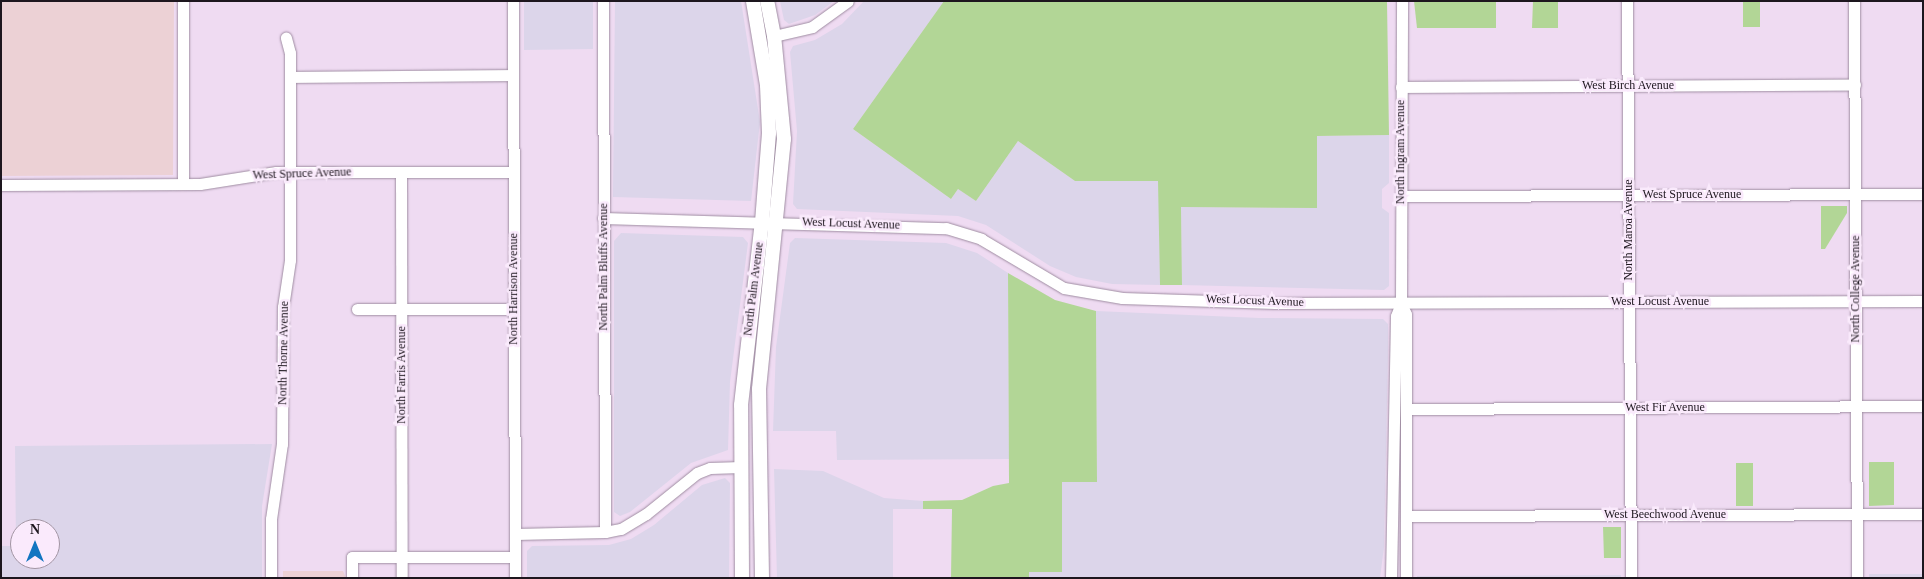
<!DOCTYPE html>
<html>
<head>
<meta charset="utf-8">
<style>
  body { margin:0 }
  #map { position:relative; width:1924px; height:579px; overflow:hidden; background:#efdbf2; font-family:"Times New Roman",serif }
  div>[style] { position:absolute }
  .commercial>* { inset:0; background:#dcd5ea }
  .education>* { inset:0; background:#ecd1d5 }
  .green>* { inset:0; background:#b2d696 }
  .roads { filter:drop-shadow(0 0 1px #9f8da2) drop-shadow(0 0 1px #9f8da2) }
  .minor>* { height:11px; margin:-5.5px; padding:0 5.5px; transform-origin:5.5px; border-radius:5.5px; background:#fff }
  .major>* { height:14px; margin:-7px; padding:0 7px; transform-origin:7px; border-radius:7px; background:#fff }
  span { translate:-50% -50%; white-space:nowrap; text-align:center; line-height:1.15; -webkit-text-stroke:5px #faeafc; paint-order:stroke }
  .street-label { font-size:12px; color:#1d161e }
  .frame { position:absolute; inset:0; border:2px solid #1d161e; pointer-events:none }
  .north { position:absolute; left:10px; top:519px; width:50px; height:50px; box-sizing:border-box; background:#faeafc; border:1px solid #a295a3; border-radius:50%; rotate:0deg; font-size:14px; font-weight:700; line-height:20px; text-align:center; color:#1d161e }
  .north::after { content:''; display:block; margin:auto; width:18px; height:22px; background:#1175c1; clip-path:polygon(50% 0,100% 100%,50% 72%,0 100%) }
</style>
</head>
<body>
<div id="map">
  <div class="commercial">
    <i style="clip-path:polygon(524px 1px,593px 1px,593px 49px,524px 50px)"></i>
    <i style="clip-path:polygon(615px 1px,741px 1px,760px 122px,751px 201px,613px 197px)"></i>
    <i style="clip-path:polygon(780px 1px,834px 1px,815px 15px,789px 24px,784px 20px)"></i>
    <i style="clip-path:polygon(864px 1px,944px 1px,853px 129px,951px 199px,958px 189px,976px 201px,1018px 141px,1075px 181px,1159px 181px,1160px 285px,1112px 284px,1076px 277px,1050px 266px,986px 225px,958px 216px,797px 209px,793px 204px,797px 131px,790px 52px,793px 46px,815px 40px,842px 24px)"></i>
    <i style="clip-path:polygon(1389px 135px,1389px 183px,1382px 189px,1382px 208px,1389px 213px,1389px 286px,1384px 290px,1182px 285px,1181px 207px,1317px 208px,1317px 136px)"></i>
    <i style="clip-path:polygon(621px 233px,743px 237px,748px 243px,730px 382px,728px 450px,691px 463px,630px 512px,620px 516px,614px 512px,614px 241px)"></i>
    <i style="clip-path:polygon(795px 238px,946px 243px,977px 253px,1008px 273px,1009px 459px,837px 460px,836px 431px,773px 431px,776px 347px,790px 243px)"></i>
    <i style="clip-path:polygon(1096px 311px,1259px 318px,1383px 319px,1388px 324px,1388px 357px,1384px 547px,1380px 578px,1029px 578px,1029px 572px,1062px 572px,1062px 482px,1097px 482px)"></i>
    <i style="clip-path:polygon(evenodd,272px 444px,262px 506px,262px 578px,1px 578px,1px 546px,16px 546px,15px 446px,272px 444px,20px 529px,50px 529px,50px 559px,20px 559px,20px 529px)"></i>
    <i style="clip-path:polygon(774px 469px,823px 471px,884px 498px,923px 501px,923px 509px,893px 509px,893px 578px,777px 578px)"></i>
    <i style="clip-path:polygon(725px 478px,730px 483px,729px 578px,527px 578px,527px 551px,532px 546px,609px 545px,631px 539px,654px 525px,702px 485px)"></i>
    <i style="clip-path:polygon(1869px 574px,1923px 574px,1923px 578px,1869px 578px)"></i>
    <i style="clip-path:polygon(1621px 575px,1621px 578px,1417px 578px,1417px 576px)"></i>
  </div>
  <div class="education">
    <i style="clip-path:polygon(1px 1px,174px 1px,173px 175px,1px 176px)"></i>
    <i style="clip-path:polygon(283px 571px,343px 571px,346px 578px,283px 578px)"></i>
  </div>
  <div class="green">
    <i style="clip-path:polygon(944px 1px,1387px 1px,1389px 135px,1317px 136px,1317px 208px,1181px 207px,1182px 285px,1160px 285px,1158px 181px,1075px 181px,1018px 141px,976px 201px,958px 189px,951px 199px,853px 129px)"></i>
    <i style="clip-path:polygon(1414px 1px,1496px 1px,1496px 28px,1417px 28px)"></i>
    <i style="clip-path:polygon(1533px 1px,1558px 1px,1558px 28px,1532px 28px)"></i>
    <i style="clip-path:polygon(1743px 1px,1760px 1px,1760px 27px,1743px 27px)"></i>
    <i style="clip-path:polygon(1821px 206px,1847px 206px,1847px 213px,1825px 249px,1821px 249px)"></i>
    <i style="clip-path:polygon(1008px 273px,1055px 300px,1096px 311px,1097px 482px,1062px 482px,1062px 572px,1029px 572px,1029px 578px,951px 578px,952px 509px,923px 509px,923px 501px,962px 500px,993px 486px,1009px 483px)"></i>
    <i style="clip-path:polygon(1869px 462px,1894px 462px,1894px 505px,1869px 506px)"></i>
    <i style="clip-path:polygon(1736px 463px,1753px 463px,1753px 506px,1736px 506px)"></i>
    <i style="clip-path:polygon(1603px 527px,1621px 527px,1621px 558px,1604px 558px)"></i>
  </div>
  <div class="roads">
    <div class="minor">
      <i style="left:183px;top:1px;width:183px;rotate:90deg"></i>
      <i style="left:513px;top:1px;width:577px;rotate:89.8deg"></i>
      <i style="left:603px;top:1px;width:531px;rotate:89.78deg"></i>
      <i style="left:1627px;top:1px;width:577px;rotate:89.6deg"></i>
      <i style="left:1854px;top:1px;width:577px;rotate:89.7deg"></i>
      <i style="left:774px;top:36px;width:39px;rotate:-13deg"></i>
      <i style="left:812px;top:27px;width:44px;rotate:-35.8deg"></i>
      <i style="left:290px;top:77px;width:223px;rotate:-0.5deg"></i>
      <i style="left:1401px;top:87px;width:454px;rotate:-0.3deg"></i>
      <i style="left:401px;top:172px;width:406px;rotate:89.9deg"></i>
      <i style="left:1px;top:185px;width:199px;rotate:-0.3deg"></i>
      <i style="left:200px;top:184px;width:77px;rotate:-9deg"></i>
      <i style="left:276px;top:172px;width:238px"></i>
      <i style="left:1402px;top:196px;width:521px;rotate:-0.22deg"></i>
      <i style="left:603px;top:218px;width:343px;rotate:1.7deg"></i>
      <i style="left:946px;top:228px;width:37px;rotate:17deg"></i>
      <i style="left:981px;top:239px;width:96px;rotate:30.6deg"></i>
      <i style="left:1064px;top:288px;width:59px;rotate:9.8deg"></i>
      <i style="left:1122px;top:298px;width:153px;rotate:1.9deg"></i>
      <i style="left:1275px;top:303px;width:648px;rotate:-0.18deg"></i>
      <i style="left:1401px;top:303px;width:12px;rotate:66deg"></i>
      <i style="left:1406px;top:314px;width:264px;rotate:90deg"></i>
      <i style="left:357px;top:309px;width:157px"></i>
      <i style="left:1407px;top:409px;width:516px;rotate:-0.33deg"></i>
      <i style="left:1406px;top:516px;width:517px;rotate:-0.22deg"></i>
      <i style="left:515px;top:534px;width:90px;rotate:-1.3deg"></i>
      <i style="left:605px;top:532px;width:16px;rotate:-11deg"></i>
      <i style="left:621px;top:529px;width:29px;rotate:-31deg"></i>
      <i style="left:646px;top:514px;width:65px;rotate:-38.8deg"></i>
      <i style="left:697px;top:473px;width:14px;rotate:-21deg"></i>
      <i style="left:710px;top:468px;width:31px;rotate:-2deg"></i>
      <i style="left:271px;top:578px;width:59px;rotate:-90deg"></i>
      <i style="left:271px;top:519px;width:76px;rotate:-81.7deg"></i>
      <i style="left:282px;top:444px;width:137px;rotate:-89.6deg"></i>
      <i style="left:283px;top:307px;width:48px;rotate:-81.5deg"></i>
      <i style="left:290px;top:260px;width:207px;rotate:-90deg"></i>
      <i style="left:290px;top:53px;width:16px;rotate:-105deg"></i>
      <i style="left:352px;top:578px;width:21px;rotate:-90deg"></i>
      <i style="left:352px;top:557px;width:163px"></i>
      <i style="left:1391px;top:578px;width:262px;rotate:-88.9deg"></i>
      <i style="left:1396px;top:316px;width:14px;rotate:-69deg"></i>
      <i style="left:1401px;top:303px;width:302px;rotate:-89.8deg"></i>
    </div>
    <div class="major">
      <i style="left:742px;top:578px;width:173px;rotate:-90.3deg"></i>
      <i style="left:741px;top:405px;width:184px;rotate:-83.5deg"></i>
      <i style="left:762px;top:222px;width:89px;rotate:-85.5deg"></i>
      <i style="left:769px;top:133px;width:48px;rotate:-92.4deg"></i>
      <i style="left:767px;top:85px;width:85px;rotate:-99.5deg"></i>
      <i style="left:762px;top:578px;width:189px;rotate:-90.9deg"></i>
      <i style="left:759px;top:389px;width:251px;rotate:-84.3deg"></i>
      <i style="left:784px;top:139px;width:103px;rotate:-95.5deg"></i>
      <i style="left:774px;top:36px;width:36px;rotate:-101deg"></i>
    </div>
  </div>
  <div class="street-label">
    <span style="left:1628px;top:86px">West Birch Avenue</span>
    <span style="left:1401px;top:152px;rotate:-90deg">North Ingram Avenue</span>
    <span style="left:302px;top:174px;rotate:-2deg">West Spruce Avenue</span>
    <span style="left:1692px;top:195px">West Spruce Avenue</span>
    <span style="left:851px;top:224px;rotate:2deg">West Locust Avenue</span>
    <span style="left:1629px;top:230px;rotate:-90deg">North Maroa Avenue</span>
    <span style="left:604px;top:267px;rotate:-90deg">North Palm Bluffs Avenue</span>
    <span style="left:514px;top:289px;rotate:-90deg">North Harrison Avenue</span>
    <span style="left:754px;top:289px;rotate:-83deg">North Palm Avenue</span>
    <span style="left:1856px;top:289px;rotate:-90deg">North College Avenue</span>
    <span style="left:1255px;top:301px;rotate:2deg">West Locust Avenue</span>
    <span style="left:1660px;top:302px">West Locust Avenue</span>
    <span style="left:284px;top:353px;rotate:-89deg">North Thorne Avenue</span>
    <span style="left:402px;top:375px;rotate:-90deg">North Farris Avenue</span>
    <span style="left:1665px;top:408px">West Fir Avenue</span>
    <span style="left:1665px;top:515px">West Beechwood Avenue</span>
  </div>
  <div class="frame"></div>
  <div class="north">N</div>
</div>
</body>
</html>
